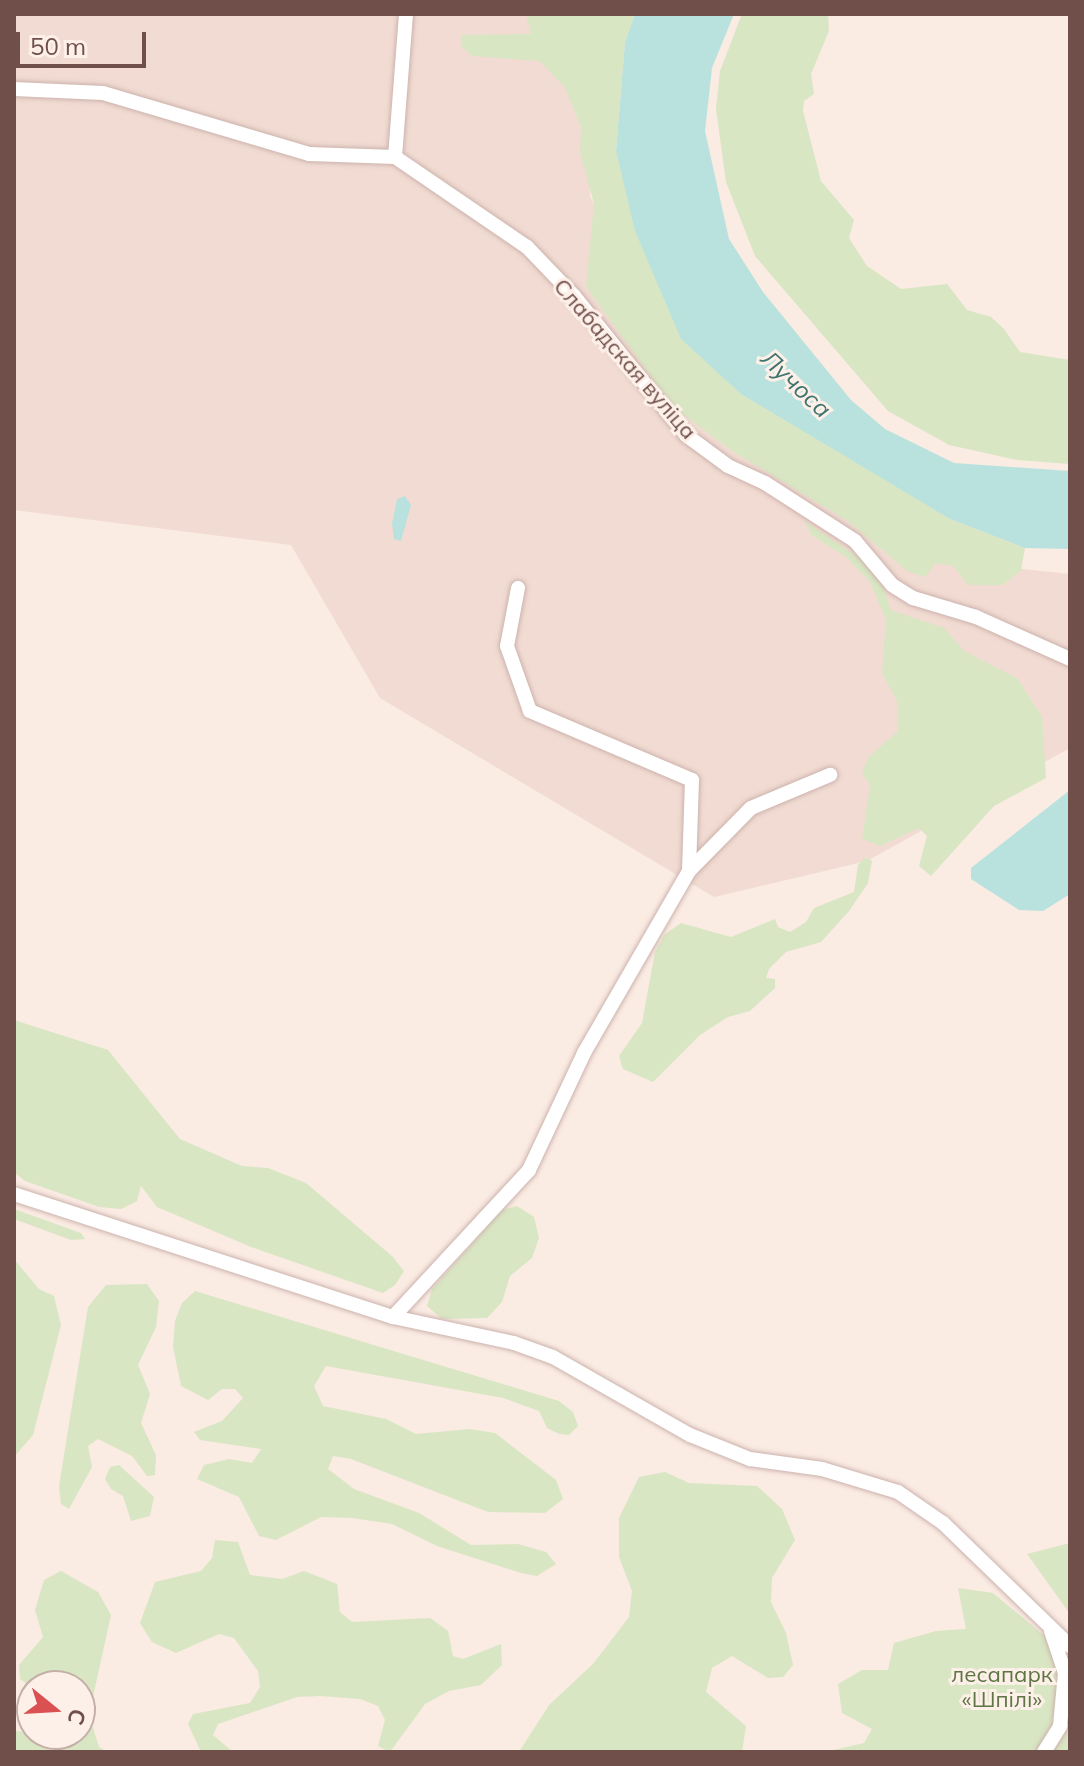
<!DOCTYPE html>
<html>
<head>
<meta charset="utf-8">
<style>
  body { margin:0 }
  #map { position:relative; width:1084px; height:1766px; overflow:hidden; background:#faebe3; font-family:Mulish,sans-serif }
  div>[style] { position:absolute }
  .residential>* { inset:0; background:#f1dbd2 }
  .green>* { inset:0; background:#d9e6c3 }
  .water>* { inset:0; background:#b9e2de }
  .roads { filter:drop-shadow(0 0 2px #ccb3ad) drop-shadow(0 0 2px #ccb3ad) }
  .street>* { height:14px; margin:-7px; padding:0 7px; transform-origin:7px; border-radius:7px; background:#fff }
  span { translate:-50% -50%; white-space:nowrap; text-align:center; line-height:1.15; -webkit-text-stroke:6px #fdf0e8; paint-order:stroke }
  .street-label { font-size:22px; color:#704f4b }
  .park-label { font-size:22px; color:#5e7544 }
  .water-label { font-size:24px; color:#407470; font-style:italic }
  .frame { position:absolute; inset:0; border:16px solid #704f4b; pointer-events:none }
  .north { position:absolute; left:16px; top:1670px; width:80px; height:80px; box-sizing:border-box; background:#fdf0e8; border:2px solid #c5b0a9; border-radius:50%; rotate:108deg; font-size:22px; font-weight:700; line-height:32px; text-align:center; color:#704f4b }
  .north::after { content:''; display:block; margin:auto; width:28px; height:36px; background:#db5153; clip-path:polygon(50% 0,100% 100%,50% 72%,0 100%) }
  .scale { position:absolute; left:16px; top:32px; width:130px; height:36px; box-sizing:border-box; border:4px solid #704f4b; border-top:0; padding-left:10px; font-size:24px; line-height:28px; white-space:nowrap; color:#704f4b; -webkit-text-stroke:6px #fdf0e8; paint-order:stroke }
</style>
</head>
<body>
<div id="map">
  <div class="residential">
    <i style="clip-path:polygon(14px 14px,583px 14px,590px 196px,669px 360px,987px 565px,1070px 574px,1070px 748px,867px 861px,714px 897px,380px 698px,291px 545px,14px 510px)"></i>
  </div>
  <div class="green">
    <i style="clip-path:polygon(526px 14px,635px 14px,625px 42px,616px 151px,950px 519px,1025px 548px,1021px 570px,1003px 585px,968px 585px,953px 566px,936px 563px,925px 577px,907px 571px,848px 521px,732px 451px,673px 407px,586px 287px,594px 204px,580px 153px,581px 127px,565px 88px,540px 61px,472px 56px,462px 47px,461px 35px,531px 34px)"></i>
    <i style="clip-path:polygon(742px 14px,828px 14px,829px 31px,811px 74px,814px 94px,804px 101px,803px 111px,821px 181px,854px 220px,849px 238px,867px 266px,901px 289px,947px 284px,967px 310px,991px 317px,1004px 329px,1020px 352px,1070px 360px,1070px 464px,1017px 460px,949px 445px,888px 411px,755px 256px,726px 182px,716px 109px,720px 71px)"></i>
    <i style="clip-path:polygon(805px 521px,861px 559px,883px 587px,891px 610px,944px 628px,964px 651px,1017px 678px,1042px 716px,1046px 778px,994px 806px,931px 876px,919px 866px,927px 836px,919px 828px,880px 846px,862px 839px,870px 785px,862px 773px,869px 757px,898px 731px,897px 701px,882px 673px,886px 620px,870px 582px,846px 557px,811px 535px)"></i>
    <i style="clip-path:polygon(866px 857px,872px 861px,868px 883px,849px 911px,821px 942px,786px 952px,769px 969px,766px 978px,775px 979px,775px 988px,750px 1011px,728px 1017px,700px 1035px,653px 1082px,623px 1069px,619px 1056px,642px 1023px,655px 952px,664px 935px,681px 923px,731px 937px,775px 919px,778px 927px,790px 932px,806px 922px,814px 908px,854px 892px,858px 865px)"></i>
    <i style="clip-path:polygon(14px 1020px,108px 1050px,180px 1139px,242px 1166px,268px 1168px,306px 1183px,392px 1256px,404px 1271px,395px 1285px,383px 1293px,251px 1247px,157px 1207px,141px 1186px,137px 1201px,121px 1209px,99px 1207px,25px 1181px,14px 1172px)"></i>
    <i style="clip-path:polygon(517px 1206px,534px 1217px,539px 1238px,532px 1258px,510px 1276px,502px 1302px,487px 1318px,442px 1319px,427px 1306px,432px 1289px,502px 1210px)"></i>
    <i style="clip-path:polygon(14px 1209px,81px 1233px,85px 1239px,71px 1240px,14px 1219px)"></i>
    <i style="clip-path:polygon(14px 1259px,39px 1289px,54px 1296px,61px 1325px,33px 1435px,14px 1457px)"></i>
    <i style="clip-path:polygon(147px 1284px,159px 1301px,156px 1327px,138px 1365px,150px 1394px,141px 1423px,156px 1455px,155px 1475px,147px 1476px,132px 1456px,98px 1439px,88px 1446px,92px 1467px,69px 1509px,61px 1504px,59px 1486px,88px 1307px,106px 1285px)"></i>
    <i style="clip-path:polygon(195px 1291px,559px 1401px,573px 1412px,578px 1426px,569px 1435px,559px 1434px,547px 1428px,539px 1411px,503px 1398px,326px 1366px,314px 1386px,323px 1406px,386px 1419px,416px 1434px,469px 1429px,495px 1433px,556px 1480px,563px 1499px,545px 1513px,488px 1512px,351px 1459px,333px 1456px,328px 1469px,354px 1489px,419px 1513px,471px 1545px,518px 1544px,546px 1552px,556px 1564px,537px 1576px,521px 1573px,437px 1546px,392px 1524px,352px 1518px,321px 1517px,276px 1540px,259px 1536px,239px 1497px,197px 1479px,204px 1465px,229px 1459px,252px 1463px,261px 1449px,200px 1440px,194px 1432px,222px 1421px,243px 1398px,235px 1389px,222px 1389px,208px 1400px,181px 1386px,173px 1347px,175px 1321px,182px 1303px)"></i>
    <i style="clip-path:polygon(119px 1465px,154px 1497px,150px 1516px,131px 1521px,123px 1496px,111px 1489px,105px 1479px,110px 1467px)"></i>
    <i style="clip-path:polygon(665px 1472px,689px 1483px,757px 1486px,782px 1509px,795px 1540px,772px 1578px,771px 1602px,786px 1633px,793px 1665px,783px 1677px,768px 1678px,732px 1656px,712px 1668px,706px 1692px,746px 1726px,742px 1752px,519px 1752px,549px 1705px,593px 1664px,629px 1617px,632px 1591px,619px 1557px,619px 1518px,639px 1477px)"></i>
    <i style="clip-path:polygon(215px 1540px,238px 1542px,250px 1575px,282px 1579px,304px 1571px,337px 1584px,340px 1612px,352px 1622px,430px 1618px,448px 1631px,453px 1656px,463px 1659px,501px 1644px,502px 1665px,481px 1685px,449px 1691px,425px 1704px,390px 1752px,378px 1746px,385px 1720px,378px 1706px,360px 1699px,320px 1696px,297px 1697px,218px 1724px,213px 1735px,233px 1752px,201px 1752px,188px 1724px,193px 1714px,250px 1703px,260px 1687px,258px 1671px,234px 1638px,219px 1634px,176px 1653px,152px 1642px,140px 1623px,155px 1582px,201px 1571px,212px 1558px)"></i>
    <i style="clip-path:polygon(1070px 1543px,1070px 1614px,1027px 1554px)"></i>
    <i style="clip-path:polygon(61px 1571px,98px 1592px,111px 1615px,89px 1715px,99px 1747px,107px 1752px,14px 1752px,14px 1731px,80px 1734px,80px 1686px,32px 1687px,20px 1679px,19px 1665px,43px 1637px,35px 1610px,44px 1580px)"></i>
    <i style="clip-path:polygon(958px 1588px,993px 1593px,1070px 1657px,1070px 1752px,825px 1752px,864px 1743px,872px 1729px,842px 1713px,838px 1684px,862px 1670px,888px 1670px,894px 1643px,936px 1631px,966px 1629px)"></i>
  </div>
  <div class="water">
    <i style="clip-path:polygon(635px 14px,734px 14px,712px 68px,705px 131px,729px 239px,763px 292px,851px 400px,885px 429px,954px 463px,1070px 471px,1070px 549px,1025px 548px,950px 519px,741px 394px,681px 339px,635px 231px,616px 151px,625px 42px)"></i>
    <i style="clip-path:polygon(405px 496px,411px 505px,401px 541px,394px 539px,392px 524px,397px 499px)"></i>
    <i style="clip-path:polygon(1070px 790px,1070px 894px,1043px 911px,1019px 910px,971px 879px,971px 868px)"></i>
  </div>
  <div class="roads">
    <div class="street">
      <i style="left:406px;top:14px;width:143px;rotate:94.4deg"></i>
      <i style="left:395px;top:157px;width:160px;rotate:34.3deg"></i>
      <i style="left:527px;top:247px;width:68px;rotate:46.2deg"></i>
      <i style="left:574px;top:296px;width:179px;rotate:51.1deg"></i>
      <i style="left:686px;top:435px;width:52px;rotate:36.4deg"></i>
      <i style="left:728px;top:466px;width:41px;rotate:24.7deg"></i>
      <i style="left:765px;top:483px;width:107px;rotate:32.8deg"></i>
      <i style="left:855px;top:541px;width:57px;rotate:49.9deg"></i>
      <i style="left:892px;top:585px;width:25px;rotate:32deg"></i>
      <i style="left:913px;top:598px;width:66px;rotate:16.8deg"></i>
      <i style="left:976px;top:617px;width:103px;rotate:24.1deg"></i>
      <i style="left:14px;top:89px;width:89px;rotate:2.6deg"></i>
      <i style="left:103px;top:93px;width:215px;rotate:16.5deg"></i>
      <i style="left:309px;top:154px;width:86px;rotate:2deg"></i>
      <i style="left:518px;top:588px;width:59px;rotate:100.7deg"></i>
      <i style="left:507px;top:646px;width:69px;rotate:70.5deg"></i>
      <i style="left:530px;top:711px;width:176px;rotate:23.1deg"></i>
      <i style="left:692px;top:780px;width:91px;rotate:91.9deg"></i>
      <i style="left:689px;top:871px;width:88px;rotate:-45.5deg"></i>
      <i style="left:751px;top:808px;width:86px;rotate:-22.7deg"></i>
      <i style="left:14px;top:1194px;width:398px;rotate:18deg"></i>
      <i style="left:393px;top:1317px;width:124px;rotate:12.1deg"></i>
      <i style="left:514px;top:1343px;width:41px;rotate:19.7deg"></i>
      <i style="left:553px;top:1357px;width:158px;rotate:29.7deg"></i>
      <i style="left:690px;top:1435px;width:65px;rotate:21.8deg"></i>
      <i style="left:750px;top:1459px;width:73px;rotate:7.9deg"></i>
      <i style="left:822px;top:1469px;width:79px;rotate:16.8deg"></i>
      <i style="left:898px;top:1492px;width:55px;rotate:34.6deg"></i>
      <i style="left:943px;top:1523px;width:177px;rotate:44.1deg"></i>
      <i style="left:393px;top:1317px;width:200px;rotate:-47.2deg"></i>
      <i style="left:529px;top:1170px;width:129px;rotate:-64.8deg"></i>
      <i style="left:584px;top:1053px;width:210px;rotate:-60deg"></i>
      <i style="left:1044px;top:1752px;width:31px;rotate:-58deg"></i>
      <i style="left:1060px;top:1726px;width:53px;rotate:-84.6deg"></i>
      <i style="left:1065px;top:1673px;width:44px;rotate:-108.4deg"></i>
    </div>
  </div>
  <div class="street-label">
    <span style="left:625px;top:359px;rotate:49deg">Слабадская вуліца</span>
  </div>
  <div class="park-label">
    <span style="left:1002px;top:1687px">лесапарк<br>«Шпілі»</span>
  </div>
  <div class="water-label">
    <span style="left:796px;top:384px;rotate:43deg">Лучоса</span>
  </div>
  <div class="frame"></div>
  <div class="north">С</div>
  <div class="scale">50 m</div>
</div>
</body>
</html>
